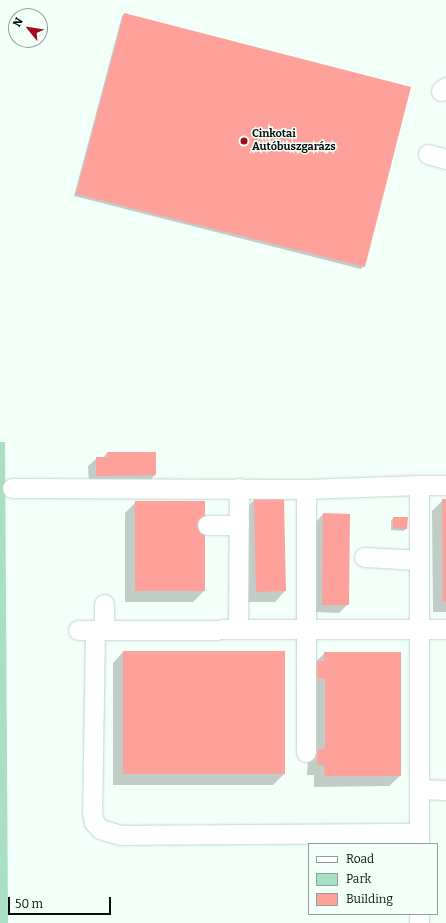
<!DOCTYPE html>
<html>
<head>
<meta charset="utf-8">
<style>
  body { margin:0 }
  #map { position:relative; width:446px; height:923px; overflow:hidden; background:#f3fff9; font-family:Bitter,serif }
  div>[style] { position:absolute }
  .green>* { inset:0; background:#a9dfc4 }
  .shadow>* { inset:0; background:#0003 }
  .building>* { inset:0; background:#ffa19b }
  .roads { filter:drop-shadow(0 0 1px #c2d5cb) drop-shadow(0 0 1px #c2d5cb) }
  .minor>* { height:19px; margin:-9.5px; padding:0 9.5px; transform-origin:9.5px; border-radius:9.5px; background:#fff }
  .dots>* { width:11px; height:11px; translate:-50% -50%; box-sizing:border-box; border:2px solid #f3fff9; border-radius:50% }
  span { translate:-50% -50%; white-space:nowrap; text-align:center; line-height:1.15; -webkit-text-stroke:3px #f3fff9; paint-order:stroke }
  .poi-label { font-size:11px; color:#070e0a; font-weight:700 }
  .left { translate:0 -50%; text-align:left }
  .legend { position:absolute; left:308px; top:843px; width:130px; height:72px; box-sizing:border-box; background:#f3fff9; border:1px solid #959f99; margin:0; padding:5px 7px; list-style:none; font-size:12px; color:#070e0a }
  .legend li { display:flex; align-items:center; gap:8px; height:20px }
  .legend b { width:20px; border:1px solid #959f99 }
  .north { position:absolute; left:8px; top:8px; width:40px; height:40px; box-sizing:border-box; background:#f3fff9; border:1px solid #959f99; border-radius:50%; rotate:300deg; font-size:11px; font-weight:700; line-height:16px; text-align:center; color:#070e0a }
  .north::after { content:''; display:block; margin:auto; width:14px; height:18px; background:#a3081e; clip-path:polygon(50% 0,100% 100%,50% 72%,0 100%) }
  .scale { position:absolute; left:8px; top:897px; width:103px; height:18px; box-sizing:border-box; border:2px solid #070e0a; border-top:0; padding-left:5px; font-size:12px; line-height:14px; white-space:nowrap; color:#070e0a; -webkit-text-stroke:3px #f3fff9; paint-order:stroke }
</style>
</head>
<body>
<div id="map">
  <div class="green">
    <i style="clip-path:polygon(0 442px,5px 442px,8px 923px,0 923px)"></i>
  </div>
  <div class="shadow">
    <i style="clip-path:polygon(124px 14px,364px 266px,361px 269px,74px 196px,122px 16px)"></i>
    <i style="clip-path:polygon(107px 453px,155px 475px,147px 483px,89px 484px,88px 466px,97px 458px,103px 458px)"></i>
    <i style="clip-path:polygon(254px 500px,285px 591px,275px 602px,246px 602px,244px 511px)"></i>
    <i style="clip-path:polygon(443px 500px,446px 500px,446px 612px,433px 612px,432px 511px)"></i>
    <i style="clip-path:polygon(136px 502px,204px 591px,193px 602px,125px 602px,125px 513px)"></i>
    <i style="clip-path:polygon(323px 514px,348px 604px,339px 613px,314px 612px,315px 523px)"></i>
    <i style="clip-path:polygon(394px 518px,406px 528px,404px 531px,391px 530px,391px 520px)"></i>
    <i style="clip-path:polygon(123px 652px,284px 774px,273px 785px,113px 785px,113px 663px)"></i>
    <i style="clip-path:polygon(325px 653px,400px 776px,389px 786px,314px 787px,314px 775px,307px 775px,314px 663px)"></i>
  </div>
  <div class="building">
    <i style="clip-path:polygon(124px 13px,411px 87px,365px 267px,76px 194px)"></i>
    <i style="clip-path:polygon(107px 452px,156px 452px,156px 475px,96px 476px,96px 457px,107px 457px)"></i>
    <i style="clip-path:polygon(254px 499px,284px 499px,286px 591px,256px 592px)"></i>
    <i style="clip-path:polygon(442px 499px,446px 499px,446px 602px,443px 602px)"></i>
    <i style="clip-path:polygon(135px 501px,205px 501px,205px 591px,135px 591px)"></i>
    <i style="clip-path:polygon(323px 513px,350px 514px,349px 605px,322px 605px)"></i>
    <i style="clip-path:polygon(393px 517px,408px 517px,407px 529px,393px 528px)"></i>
    <i style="clip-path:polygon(123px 651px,285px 651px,285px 774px,123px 774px)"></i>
    <i style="clip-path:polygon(324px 652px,401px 652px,401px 776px,325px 776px,324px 765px,317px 765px,317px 749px,325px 749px,325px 679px,317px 679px,317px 661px,324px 661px)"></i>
  </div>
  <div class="roads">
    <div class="minor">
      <i style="left:441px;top:91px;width:6px;rotate:-39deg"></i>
      <i style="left:428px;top:154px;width:19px;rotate:16deg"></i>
      <i style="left:419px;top:485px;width:27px"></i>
      <i style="left:12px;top:488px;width:294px;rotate:0.2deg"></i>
      <i style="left:306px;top:489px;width:113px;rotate:-2deg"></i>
      <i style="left:419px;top:485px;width:359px;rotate:90deg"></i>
      <i style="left:207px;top:525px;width:32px"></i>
      <i style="left:364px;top:557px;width:55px;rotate:3.1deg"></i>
      <i style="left:104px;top:604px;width:26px;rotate:90deg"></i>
      <i style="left:238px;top:629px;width:141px;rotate:-89.6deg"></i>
      <i style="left:78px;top:630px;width:368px;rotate:-0.2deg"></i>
      <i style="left:95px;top:630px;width:182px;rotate:90.9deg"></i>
      <i style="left:92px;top:812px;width:10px;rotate:79deg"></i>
      <i style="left:94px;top:822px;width:9px;rotate:49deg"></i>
      <i style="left:100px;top:829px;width:22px;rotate:16deg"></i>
      <i style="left:121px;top:835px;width:298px;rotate:-0.4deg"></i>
      <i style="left:306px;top:752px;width:263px;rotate:-90deg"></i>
      <i style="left:419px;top:789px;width:27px;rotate:2deg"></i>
      <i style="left:419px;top:923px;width:9px;rotate:-90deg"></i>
    </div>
  </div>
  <div class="dots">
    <i style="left:244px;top:141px;background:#a3081e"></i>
  </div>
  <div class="poi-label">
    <span class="left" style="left:252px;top:141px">Cinkotai<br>Autóbuszgarázs</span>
  </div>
  <ul class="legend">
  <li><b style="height:5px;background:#fff"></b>Road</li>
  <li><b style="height:11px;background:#a9dfc4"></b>Park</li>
  <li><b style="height:11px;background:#ffa19b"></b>Building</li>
  </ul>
  <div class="north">N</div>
  <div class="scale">50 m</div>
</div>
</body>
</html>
